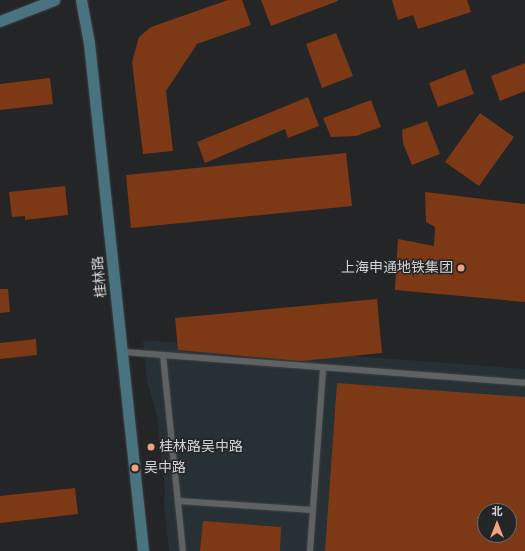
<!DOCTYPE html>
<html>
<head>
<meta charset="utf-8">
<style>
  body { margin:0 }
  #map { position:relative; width:525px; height:551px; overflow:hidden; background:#232527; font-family:Rubik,"Noto Sans SC",sans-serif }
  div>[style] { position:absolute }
  .built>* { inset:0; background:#273034 }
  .building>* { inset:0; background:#7d3915 }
  .roads { filter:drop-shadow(0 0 1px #3f4243) drop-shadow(0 0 1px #3f4243) }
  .service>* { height:6px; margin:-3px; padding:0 3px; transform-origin:3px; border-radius:3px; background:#5f6263 }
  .secondary>* { height:11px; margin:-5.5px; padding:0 5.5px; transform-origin:5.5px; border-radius:5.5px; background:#4a7381 }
  .dots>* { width:11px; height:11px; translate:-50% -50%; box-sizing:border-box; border:2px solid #232527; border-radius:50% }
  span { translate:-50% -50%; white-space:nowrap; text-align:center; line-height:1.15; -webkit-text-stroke:3px #232527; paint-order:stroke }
  .poi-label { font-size:14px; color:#d2d4d5 }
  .right { translate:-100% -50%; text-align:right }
  .left { translate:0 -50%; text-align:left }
  .street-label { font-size:14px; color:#d2d4d5 }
  .north { position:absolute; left:477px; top:503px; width:40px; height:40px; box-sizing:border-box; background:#232527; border:1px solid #696b6d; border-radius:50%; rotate:0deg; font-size:11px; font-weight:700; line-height:16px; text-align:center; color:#d2d4d5 }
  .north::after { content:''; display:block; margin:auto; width:14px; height:18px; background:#f1a17d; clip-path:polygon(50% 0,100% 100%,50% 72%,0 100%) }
</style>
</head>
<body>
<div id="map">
  <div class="built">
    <i style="clip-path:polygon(evenodd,143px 340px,525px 369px,525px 551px,169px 551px,164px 503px,165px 488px,156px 412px,147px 381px,143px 340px,485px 511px,509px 511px,509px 535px,485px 535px,485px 511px)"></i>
  </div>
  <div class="building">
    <i style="clip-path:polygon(228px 0,242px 0,251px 25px,197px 44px,166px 91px,173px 151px,143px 154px,132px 62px,139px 37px,151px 27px)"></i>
    <i style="clip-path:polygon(261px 0,338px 0,338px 1px,271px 26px)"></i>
    <i style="clip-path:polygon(392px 0,467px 0,471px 12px,418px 29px,413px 15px,398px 20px)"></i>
    <i style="clip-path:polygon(336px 33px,353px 76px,322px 88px,306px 44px)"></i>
    <i style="clip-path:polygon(525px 63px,525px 91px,500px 101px,491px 76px)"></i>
    <i style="clip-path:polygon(465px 69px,474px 94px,438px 107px,429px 83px)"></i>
    <i style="clip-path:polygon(50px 78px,53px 104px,0 110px,0 84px)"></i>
    <i style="clip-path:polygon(308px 97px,319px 126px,288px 138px,285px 129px,205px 163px,197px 142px)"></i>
    <i style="clip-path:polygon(371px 100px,381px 127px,356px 136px,331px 137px,323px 118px)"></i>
    <i style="clip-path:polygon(480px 113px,514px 137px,479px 186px,445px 162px)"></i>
    <i style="clip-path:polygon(427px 121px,440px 154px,412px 165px,403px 143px,402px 130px)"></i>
    <i style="clip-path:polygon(346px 153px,352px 206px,131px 228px,126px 175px)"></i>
    <i style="clip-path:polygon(65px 186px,68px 215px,25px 220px,25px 216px,12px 217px,9px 192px)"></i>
    <i style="clip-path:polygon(425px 192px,525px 204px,525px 302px,395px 290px,398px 239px,434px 246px,435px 227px,426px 222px)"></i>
    <i style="clip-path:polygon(0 289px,8px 289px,10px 312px,0 313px)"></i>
    <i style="clip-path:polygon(377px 299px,382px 353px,300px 361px,178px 350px,175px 318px)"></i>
    <i style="clip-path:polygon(36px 339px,37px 355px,0 359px,0 343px)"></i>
    <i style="clip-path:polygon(evenodd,337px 383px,525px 397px,525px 551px,325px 551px,337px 383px,485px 511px,509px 511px,509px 535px,485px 535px,485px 511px)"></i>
    <i style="clip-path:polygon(75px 488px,78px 514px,0 523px,0 496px)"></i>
    <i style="clip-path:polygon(203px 521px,281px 527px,280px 551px,200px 551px)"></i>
  </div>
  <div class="roads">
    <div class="service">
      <i style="left:124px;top:352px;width:402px;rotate:4.4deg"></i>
      <i style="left:163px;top:355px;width:197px;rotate:84.2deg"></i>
      <i style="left:178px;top:501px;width:135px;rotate:3.8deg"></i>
      <i style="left:310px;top:551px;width:183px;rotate:-85.9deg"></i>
    </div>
    <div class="secondary">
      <i style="left:81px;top:0;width:44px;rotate:79.5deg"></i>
      <i style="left:89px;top:43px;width:511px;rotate:83.93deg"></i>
      <i style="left:0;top:21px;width:58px;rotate:-21.3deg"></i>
    </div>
  </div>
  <div class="dots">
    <i style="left:461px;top:268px;background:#f1a17d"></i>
    <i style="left:151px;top:447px;background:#f1a17d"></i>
    <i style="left:135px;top:468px;background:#f1a17d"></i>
  </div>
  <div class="poi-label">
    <span class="right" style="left:453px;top:268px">上海申通地铁集团</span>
    <span class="left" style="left:159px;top:447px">桂林路吴中路</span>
    <span class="left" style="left:144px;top:468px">吴中路</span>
  </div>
  <div class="street-label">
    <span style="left:100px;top:277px;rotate:-96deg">桂林路</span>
  </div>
  <div class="north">北</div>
</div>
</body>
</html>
